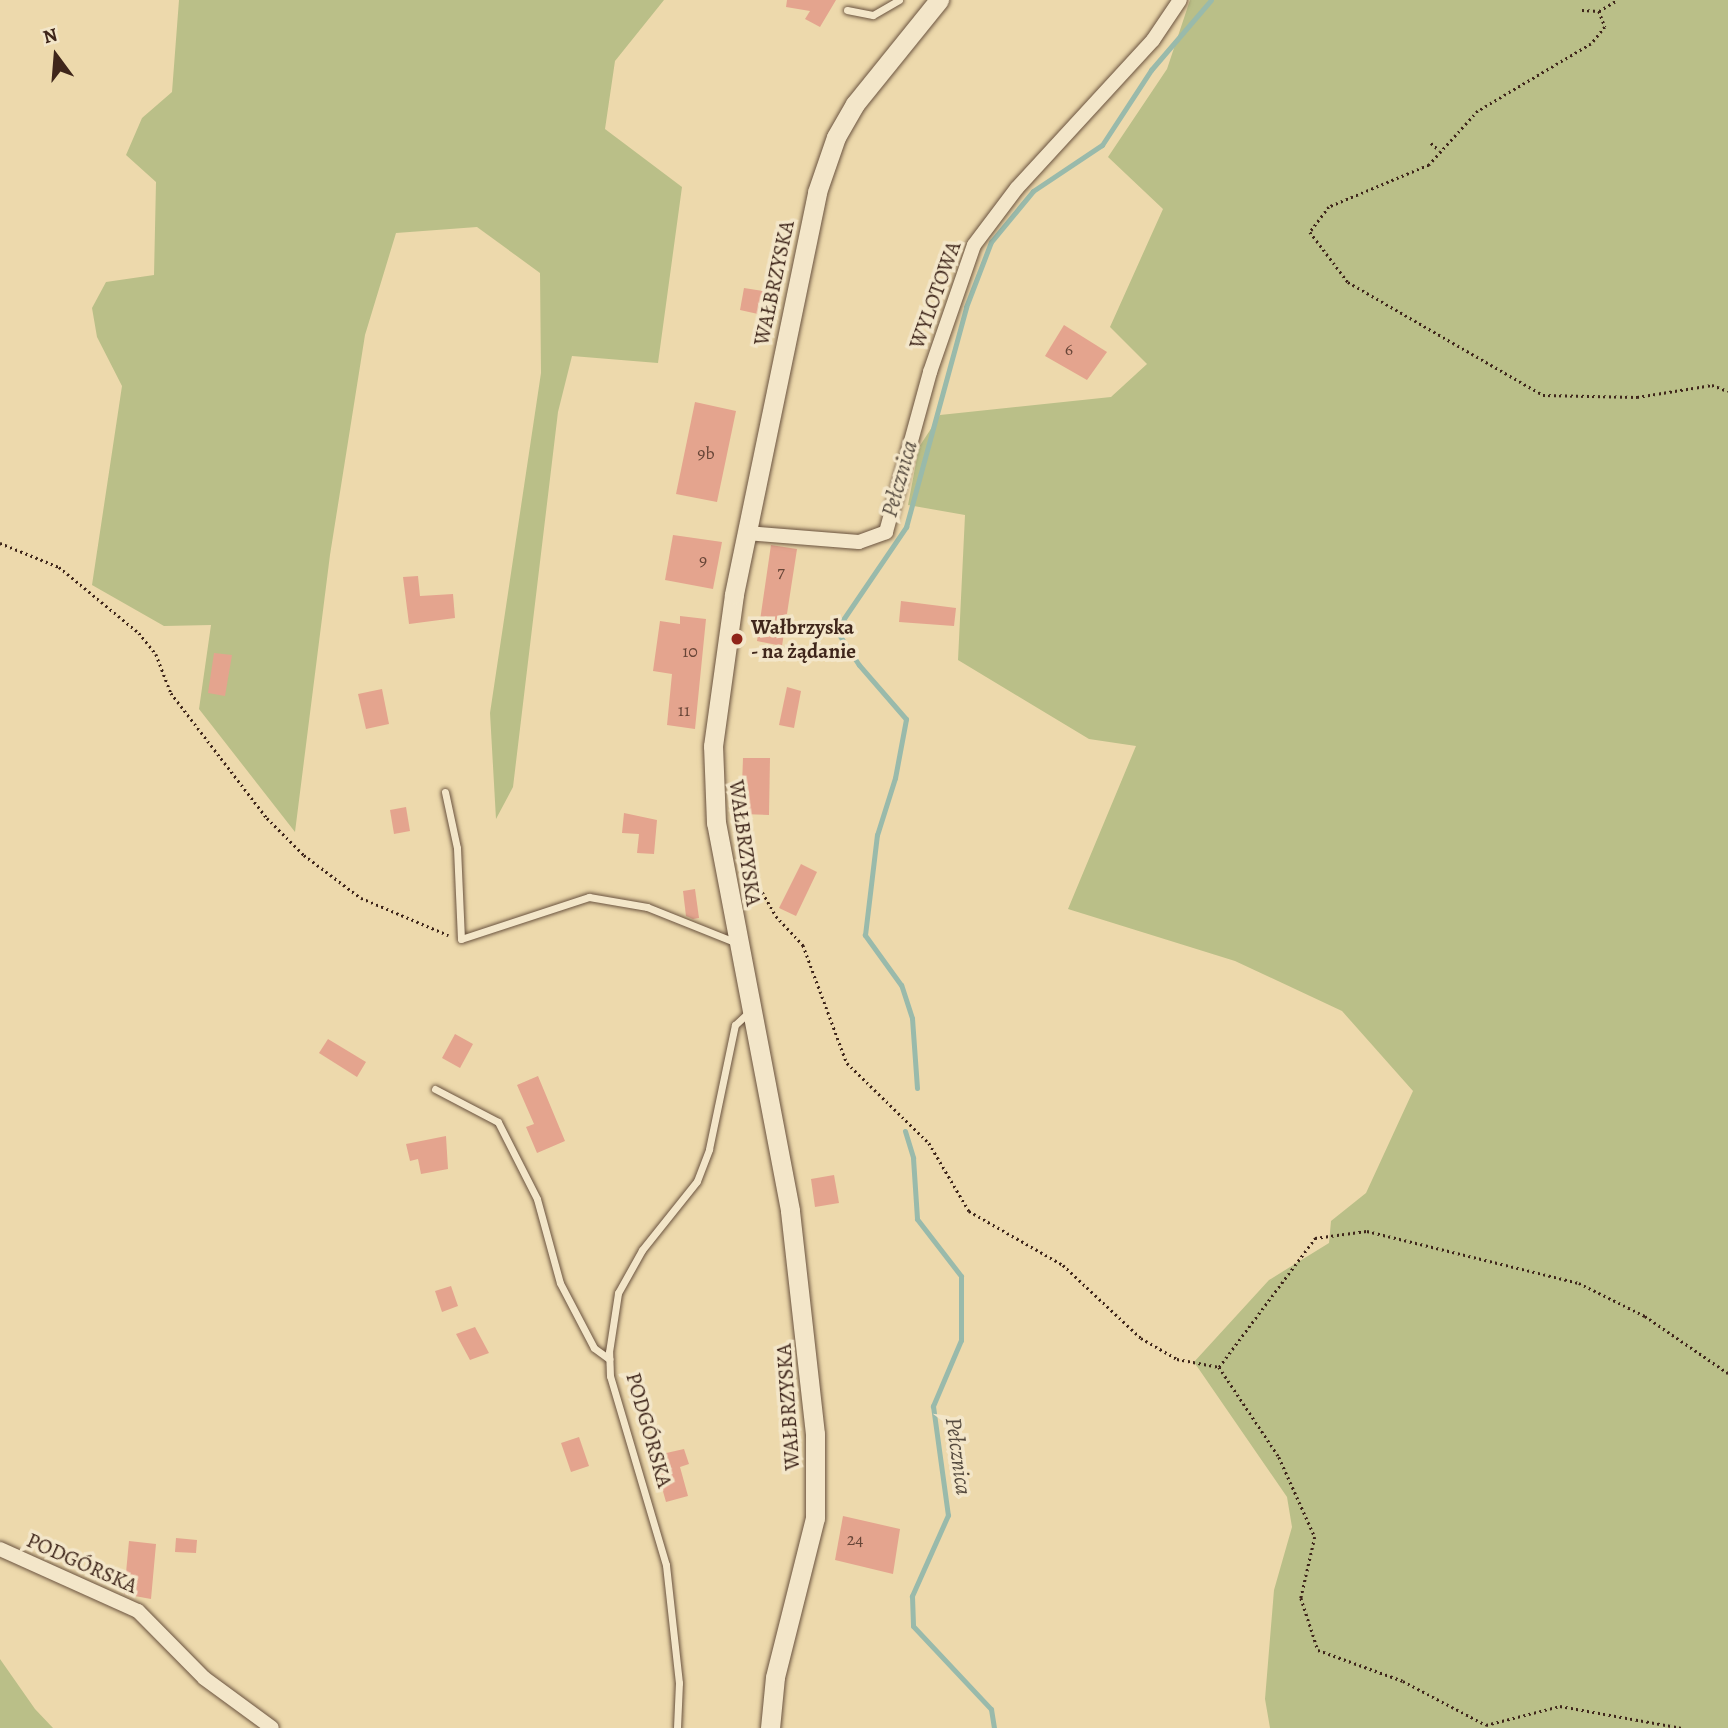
<!DOCTYPE html>
<html>
<head>
<meta charset="utf-8">
<style>
  body { margin:0 }
  #map { position:relative; width:1728px; height:1728px; overflow:hidden; background:#edd9ac; font-family:Alegreya,serif }
  div>[style] { position:absolute }
  .green>* { inset:0; background:#babf88 }
  .stream>* { height:5px; margin:-2.5px; padding:0 2.5px; transform-origin:2.5px; border-radius:2.5px; background:#99baab }
  .building>* { inset:0; background:#e4a48e }
  .path>* { height:2.5px; margin-top:-1.25px; transform-origin:0; background:repeating-linear-gradient(90deg,#3f261b 0 2px,transparent 0 5.5px) }
  .roads { filter:drop-shadow(0 0 2px #6a533f) drop-shadow(0 0 2px #6a533f) }
  .service>* { height:7px; margin:-3.5px; padding:0 3.5px; transform-origin:3.5px; border-radius:3.5px; background:#f3e6c9 }
  .minor>* { height:14px; margin:-7px; padding:0 7px; transform-origin:7px; border-radius:7px; background:#f3e6c9 }
  .secondary>* { height:19px; margin:-9.5px; padding:0 9.5px; transform-origin:9.5px; border-radius:9.5px; background:#f3e6c9 }
  .dots>* { width:19px; height:19px; translate:-50% -50%; box-sizing:border-box; border:4px solid #f3e6c9; border-radius:50% }
  span { translate:-50% -50%; white-space:nowrap; text-align:center; line-height:1.15; -webkit-text-stroke:7px #f3e6c9; paint-order:stroke }
  .number-label { font-size:18px; color:#684638 }
  .number-label span { -webkit-text-stroke-width:0 }
  .street-label { font-size:21px; color:#3f261b }
  .poi-label { font-size:21px; color:#3f261b; font-weight:700 }
  .left { translate:0 -50%; text-align:left }
  .water-label { font-size:23px; color:#564b3f; font-style:italic }
  .north { position:absolute; left:21px; top:21px; width:70px; height:70px; -webkit-text-stroke:5px #f3e6c9; paint-order:stroke; rotate:344deg; font-size:19px; font-weight:700; line-height:28px; text-align:center; color:#3f261b }
  .north::after { content:''; display:block; margin:auto; width:24px; height:32px; background:#3f261b; clip-path:polygon(50% 0,100% 100%,50% 72%,0 100%) }
</style>
</head>
<body>
<div id="map">
  <div class="green">
    <i style="clip-path:polygon(179px 0,664px 0,615px 61px,605px 129px,682px 187px,658px 363px,572px 356px,558px 412px,513px 787px,496px 819px,490px 713px,541px 373px,540px 273px,477px 227px,396px 233px,365px 335px,330px 555px,295px 832px,199px 709px,211px 625px,164px 626px,92px 585px,122px 386px,97px 337px,92px 308px,106px 282px,154px 275px,156px 182px,126px 155px,142px 118px,172px 92px)"></i>
    <i style="clip-path:polygon(1190px 0,1728px 0,1728px 1728px,1270px 1728px,1265px 1699px,1274px 1590px,1292px 1527px,1287px 1497px,1194px 1362px,1269px 1280px,1329px 1243px,1331px 1221px,1366px 1193px,1413px 1091px,1342px 1011px,1235px 961px,1068px 909px,1136px 746px,1089px 739px,958px 660px,965px 515px,908px 505px,919px 447px,940px 415px,1111px 397px,1147px 364px,1110px 327px,1163px 209px,1108px 157px,1167px 69px)"></i>
    <i style="clip-path:polygon(0 1659px,35px 1709px,53px 1728px,0 1728px)"></i>
  </div>
  <div class="stream">
    <i style="left:917px;top:1088px;width:70px;rotate:-94.1deg"></i>
    <i style="left:912px;top:1018px;width:35px;rotate:-108deg"></i>
    <i style="left:901px;top:985px;width:62px;rotate:-125.8deg"></i>
    <i style="left:865px;top:935px;width:101px;rotate:-83.2deg"></i>
    <i style="left:877px;top:835px;width:60px;rotate:-72.5deg"></i>
    <i style="left:895px;top:778px;width:60px;rotate:-79.4deg"></i>
    <i style="left:906px;top:719px;width:72px;rotate:-131deg"></i>
    <i style="left:859px;top:665px;width:42px;rotate:-123.3deg"></i>
    <i style="left:836px;top:630px;width:125px;rotate:-55.8deg"></i>
    <i style="left:906px;top:527px;width:228px;rotate:-74.7deg"></i>
    <i style="left:966px;top:307px;width:70px;rotate:-69deg"></i>
    <i style="left:991px;top:242px;width:66px;rotate:-50.5deg"></i>
    <i style="left:1033px;top:191px;width:83px;rotate:-33.7deg"></i>
    <i style="left:1102px;top:145px;width:90px;rotate:-56.8deg"></i>
    <i style="left:1151px;top:70px;width:92px;rotate:-49.4deg"></i>
    <i style="left:905px;top:1131px;width:28px;rotate:73deg"></i>
    <i style="left:913px;top:1158px;width:61px;rotate:86.2deg"></i>
    <i style="left:917px;top:1219px;width:72px;rotate:52.3deg"></i>
    <i style="left:961px;top:1276px;width:64px;rotate:90deg"></i>
    <i style="left:961px;top:1340px;width:72px;rotate:113deg"></i>
    <i style="left:933px;top:1406px;width:110px;rotate:82.2deg"></i>
    <i style="left:948px;top:1515px;width:89px;rotate:114deg"></i>
    <i style="left:912px;top:1596px;width:30px;rotate:88deg"></i>
    <i style="left:913px;top:1626px;width:114px;rotate:46.8deg"></i>
    <i style="left:991px;top:1709px;width:19px;rotate:81deg"></i>
  </div>
  <div class="building">
    <i style="clip-path:polygon(787px 0,836px 0,820px 27px,805px 19px,810px 11px,786px 7px)"></i>
    <i style="clip-path:polygon(744px 288px,763px 291px,758px 314px,740px 310px)"></i>
    <i style="clip-path:polygon(1064px 325px,1107px 352px,1087px 380px,1045px 356px)"></i>
    <i style="clip-path:polygon(695px 402px,736px 411px,717px 502px,676px 494px)"></i>
    <i style="clip-path:polygon(673px 535px,722px 542px,713px 589px,665px 580px)"></i>
    <i style="clip-path:polygon(771px 545px,797px 549px,782px 646px,757px 641px)"></i>
    <i style="clip-path:polygon(418px 576px,420px 596px,453px 594px,455px 618px,409px 624px,403px 577px)"></i>
    <i style="clip-path:polygon(901px 601px,956px 608px,954px 626px,899px 622px)"></i>
    <i style="clip-path:polygon(680px 616px,706px 619px,695px 729px,667px 725px,672px 674px,653px 671px,660px 621px,680px 624px)"></i>
    <i style="clip-path:polygon(214px 653px,232px 655px,225px 696px,208px 693px)"></i>
    <i style="clip-path:polygon(787px 687px,801px 691px,794px 728px,779px 725px)"></i>
    <i style="clip-path:polygon(382px 689px,389px 724px,366px 729px,358px 694px)"></i>
    <i style="clip-path:polygon(743px 758px,770px 758px,769px 815px,741px 814px)"></i>
    <i style="clip-path:polygon(406px 807px,410px 831px,394px 834px,390px 810px)"></i>
    <i style="clip-path:polygon(624px 813px,657px 820px,654px 854px,637px 853px,639px 834px,622px 833px)"></i>
    <i style="clip-path:polygon(801px 864px,817px 872px,796px 916px,779px 908px)"></i>
    <i style="clip-path:polygon(695px 889px,699px 918px,693px 919px,686px 916px,683px 891px)"></i>
    <i style="clip-path:polygon(455px 1034px,473px 1044px,460px 1068px,442px 1058px)"></i>
    <i style="clip-path:polygon(328px 1039px,366px 1062px,357px 1077px,319px 1053px)"></i>
    <i style="clip-path:polygon(538px 1076px,565px 1141px,537px 1153px,526px 1127px,534px 1124px,517px 1085px)"></i>
    <i style="clip-path:polygon(446px 1136px,448px 1169px,421px 1174px,418px 1159px,410px 1161px,406px 1144px)"></i>
    <i style="clip-path:polygon(834px 1175px,839px 1203px,815px 1207px,811px 1179px)"></i>
    <i style="clip-path:polygon(451px 1286px,458px 1306px,442px 1312px,435px 1291px)"></i>
    <i style="clip-path:polygon(475px 1327px,489px 1353px,470px 1360px,456px 1334px)"></i>
    <i style="clip-path:polygon(579px 1437px,589px 1466px,571px 1472px,561px 1443px)"></i>
    <i style="clip-path:polygon(684px 1449px,689px 1464px,680px 1467px,688px 1496px,666px 1502px,653px 1456px)"></i>
    <i style="clip-path:polygon(843px 1516px,900px 1529px,893px 1574px,835px 1560px)"></i>
    <i style="clip-path:polygon(176px 1538px,197px 1540px,196px 1553px,175px 1552px)"></i>
    <i style="clip-path:polygon(129px 1541px,156px 1544px,151px 1599px,124px 1594px)"></i>
  </div>
  <div class="path">
    <i style="left:1582px;top:10px;width:17px;rotate:3deg"></i>
    <i style="left:1599px;top:11px;width:21px;rotate:-31deg"></i>
    <i style="left:1599px;top:11px;width:17px;rotate:69deg"></i>
    <i style="left:1605px;top:27px;width:22px;rotate:129deg"></i>
    <i style="left:1591px;top:44px;width:131px;rotate:149.3deg"></i>
    <i style="left:1478px;top:111px;width:73px;rotate:132.2deg"></i>
    <i style="left:1429px;top:165px;width:108px;rotate:157.2deg"></i>
    <i style="left:1329px;top:207px;width:31px;rotate:127deg"></i>
    <i style="left:1310px;top:232px;width:63px;rotate:52.8deg"></i>
    <i style="left:1348px;top:282px;width:225px;rotate:30.1deg"></i>
    <i style="left:1543px;top:395px;width:94px;rotate:1.2deg"></i>
    <i style="left:1637px;top:397px;width:76px;rotate:-9.1deg"></i>
    <i style="left:1712px;top:385px;width:17px;rotate:21deg"></i>
    <i style="left:1431px;top:143px;width:11px;rotate:41deg"></i>
    <i style="left:0;top:543px;width:64px;rotate:22.1deg"></i>
    <i style="left:59px;top:567px;width:104px;rotate:39.5deg"></i>
    <i style="left:139px;top:633px;width:27px;rotate:51deg"></i>
    <i style="left:156px;top:654px;width:42px;rotate:69deg"></i>
    <i style="left:171px;top:693px;width:158px;rotate:52.5deg"></i>
    <i style="left:267px;top:818px;width:52px;rotate:45deg"></i>
    <i style="left:304px;top:855px;width:71px;rotate:37deg"></i>
    <i style="left:361px;top:898px;width:95px;rotate:23deg"></i>
    <i style="left:741px;top:854px;width:71px;rotate:60.6deg"></i>
    <i style="left:776px;top:916px;width:40px;rotate:47deg"></i>
    <i style="left:803px;top:945px;width:126px;rotate:69.6deg"></i>
    <i style="left:847px;top:1063px;width:115px;rotate:44.3deg"></i>
    <i style="left:929px;top:1143px;width:79px;rotate:59.5deg"></i>
    <i style="left:969px;top:1211px;width:108px;rotate:29.9deg"></i>
    <i style="left:1063px;top:1265px;width:107px;rotate:43.1deg"></i>
    <i style="left:1141px;top:1338px;width:42px;rotate:30.3deg"></i>
    <i style="left:1177px;top:1359px;width:43px;rotate:10.8deg"></i>
    <i style="left:1219px;top:1367px;width:161px;rotate:-53.3deg"></i>
    <i style="left:1315px;top:1238px;width:52px;rotate:-7.7deg"></i>
    <i style="left:1367px;top:1231px;width:218px;rotate:13.8deg"></i>
    <i style="left:1579px;top:1283px;width:74px;rotate:26.6deg"></i>
    <i style="left:1645px;top:1316px;width:101px;rotate:34.5deg"></i>
    <i style="left:1219px;top:1367px;width:108px;rotate:56.3deg"></i>
    <i style="left:1279px;top:1457px;width:88px;rotate:65.8deg"></i>
    <i style="left:1315px;top:1537px;width:63px;rotate:102.9deg"></i>
    <i style="left:1301px;top:1598px;width:55px;rotate:71.9deg"></i>
    <i style="left:1318px;top:1650px;width:90px;rotate:20deg"></i>
    <i style="left:1403px;top:1681px;width:94px;rotate:27.9deg"></i>
    <i style="left:1486px;top:1725px;width:76px;rotate:-14.4deg"></i>
    <i style="left:1560px;top:1706px;width:124px;rotate:10.2deg"></i>
  </div>
  <div class="roads">
    <div class="service">
      <i style="left:847px;top:10px;width:26px;rotate:11deg"></i>
      <i style="left:873px;top:15px;width:30px;rotate:-30deg"></i>
      <i style="left:445px;top:792px;width:57px;rotate:77.9deg"></i>
      <i style="left:457px;top:848px;width:91px;rotate:87.5deg"></i>
      <i style="left:461px;top:939px;width:135px;rotate:-18.2deg"></i>
      <i style="left:589px;top:897px;width:59px;rotate:9.8deg"></i>
      <i style="left:647px;top:907px;width:97px;rotate:21.8deg"></i>
      <i style="left:435px;top:1089px;width:71px;rotate:27.6deg"></i>
      <i style="left:498px;top:1122px;width:86px;rotate:63.1deg"></i>
      <i style="left:537px;top:1199px;width:87px;rotate:74.7deg"></i>
      <i style="left:560px;top:1283px;width:73px;rotate:62.4deg"></i>
      <i style="left:594px;top:1348px;width:19px;rotate:36deg"></i>
      <i style="left:677px;top:1728px;width:45px;rotate:-87.5deg"></i>
      <i style="left:679px;top:1683px;width:119px;rotate:-96.3deg"></i>
      <i style="left:666px;top:1565px;width:197px;rotate:-106.5deg"></i>
      <i style="left:610px;top:1376px;width:24px;rotate:-92deg"></i>
      <i style="left:609px;top:1352px;width:60px;rotate:-81.3deg"></i>
      <i style="left:618px;top:1293px;width:49px;rotate:-60.8deg"></i>
      <i style="left:642px;top:1250px;width:88px;rotate:-51.4deg"></i>
      <i style="left:697px;top:1181px;width:34px;rotate:-69deg"></i>
      <i style="left:709px;top:1149px;width:127px;rotate:-78.2deg"></i>
      <i style="left:735px;top:1025px;width:19px;rotate:-43deg"></i>
    </div>
    <div class="minor">
      <i style="left:746px;top:533px;width:113px;rotate:4.6deg"></i>
      <i style="left:859px;top:542px;width:29px;rotate:-20deg"></i>
      <i style="left:886px;top:532px;width:166px;rotate:-74.6deg"></i>
      <i style="left:930px;top:372px;width:134px;rotate:-70.9deg"></i>
      <i style="left:974px;top:245px;width:71px;rotate:-53deg"></i>
      <i style="left:1017px;top:188px;width:201px;rotate:-47.4deg"></i>
      <i style="left:1153px;top:40px;width:48px;rotate:-56deg"></i>
      <i style="left:0;top:1549px;width:151px;rotate:24.2deg"></i>
      <i style="left:138px;top:1611px;width:94px;rotate:45.4deg"></i>
      <i style="left:204px;top:1678px;width:84px;rotate:36.3deg"></i>
    </div>
    <div class="secondary">
      <i style="left:770px;top:1728px;width:51px;rotate:-84.4deg"></i>
      <i style="left:775px;top:1677px;width:164px;rotate:-75.9deg"></i>
      <i style="left:815px;top:1518px;width:84px;rotate:-90deg"></i>
      <i style="left:815px;top:1434px;width:225px;rotate:-96.4deg"></i>
      <i style="left:790px;top:1210px;width:394px;rotate:-100.8deg"></i>
      <i style="left:716px;top:823px;width:77px;rotate:-92.2deg"></i>
      <i style="left:713px;top:746px;width:153px;rotate:-82.1deg"></i>
      <i style="left:734px;top:594px;width:410px;rotate:-78.3deg"></i>
      <i style="left:817px;top:192px;width:58px;rotate:-70.9deg"></i>
      <i style="left:836px;top:137px;width:38px;rotate:-60deg"></i>
      <i style="left:855px;top:104px;width:134px;rotate:-51.1deg"></i>
    </div>
  </div>
  <div class="dots">
    <i style="left:737px;top:639px;background:#8f2418"></i>
  </div>
  <div class="number-label">
    <span style="left:1069px;top:349px">6</span>
    <span style="left:706px;top:453px">9b</span>
    <span style="left:703px;top:560px">9</span>
    <span style="left:781px;top:571px">7</span>
    <span style="left:690px;top:651px">10</span>
    <span style="left:684px;top:710px">11</span>
    <span style="left:855px;top:1539px">24</span>
  </div>
  <div class="street-label">
    <span style="left:774px;top:283px;rotate:-78deg">WAŁBRZYSKA</span>
    <span style="left:935px;top:295px;rotate:-70deg">WYLOTOWA</span>
    <span style="left:745px;top:843px;rotate:82deg">WAŁBRZYSKA</span>
    <span style="left:788px;top:1407px;rotate:-94deg">WAŁBRZYSKA</span>
    <span style="left:649px;top:1430px;rotate:74deg">PODGÓRSKA</span>
    <span style="left:82px;top:1563px;rotate:24deg">PODGÓRSKA</span>
  </div>
  <div class="poi-label">
    <span class="left" style="left:751px;top:639px">Wałbrzyska<br>- na żądanie</span>
  </div>
  <div class="water-label">
    <span style="left:900px;top:479px;rotate:-74deg">Pełcznica</span>
    <span style="left:958px;top:1456px;rotate:82deg">Pełcznica</span>
  </div>
  <div class="north">N</div>
</div>
</body>
</html>
